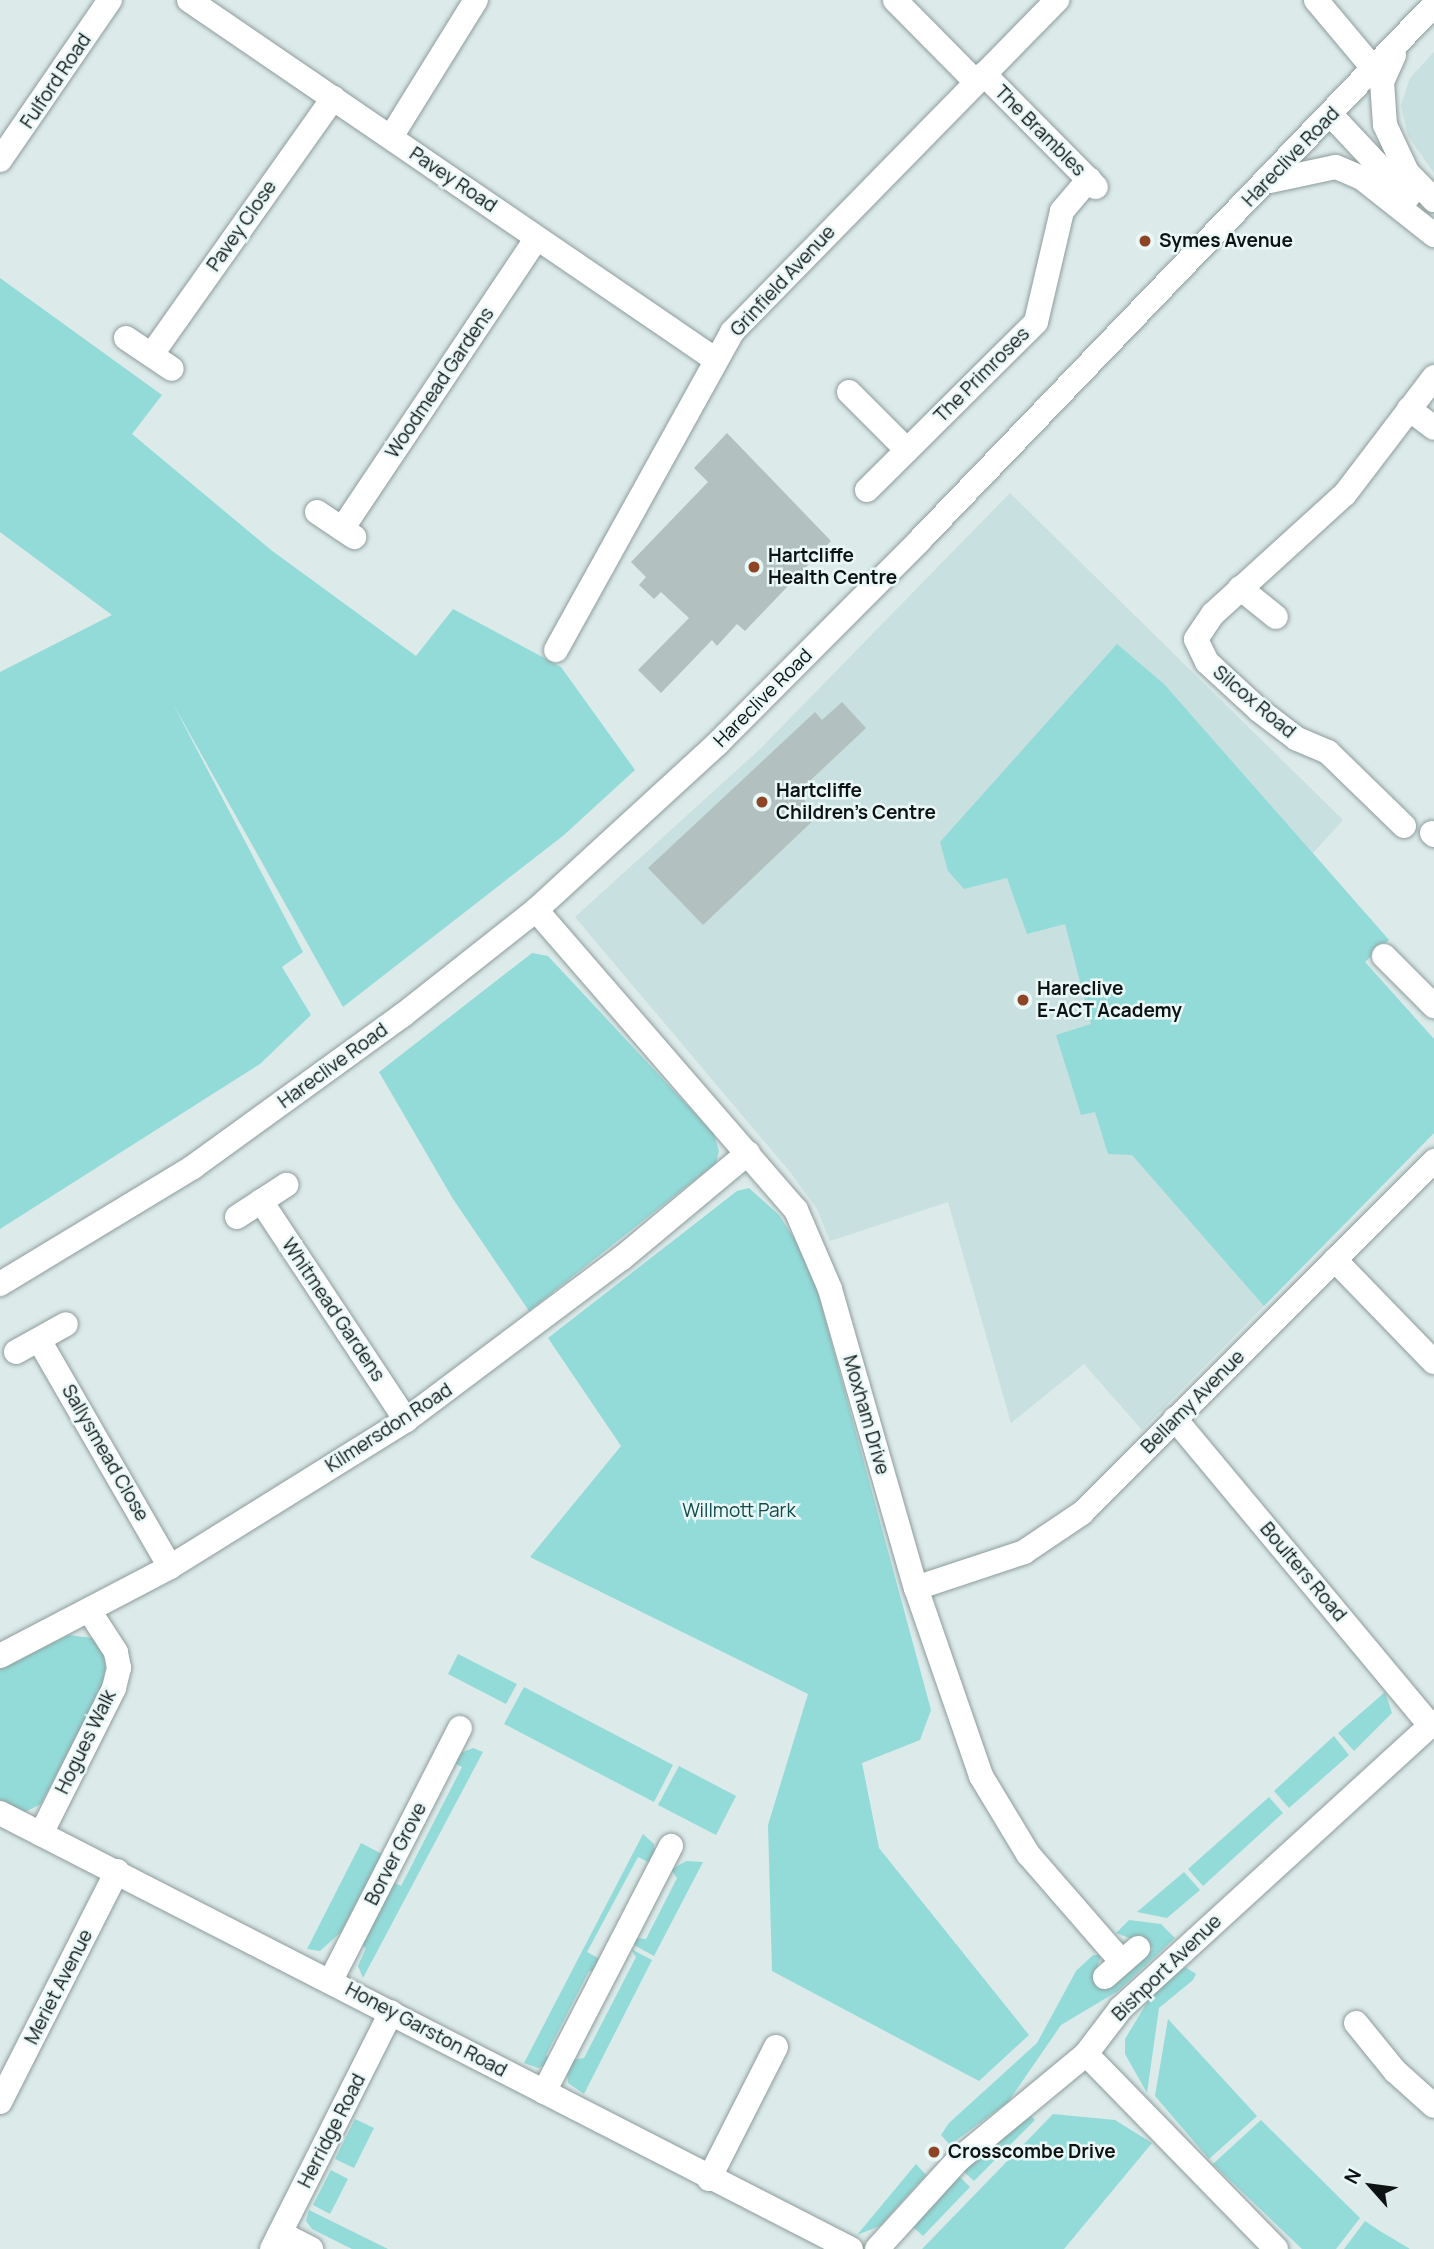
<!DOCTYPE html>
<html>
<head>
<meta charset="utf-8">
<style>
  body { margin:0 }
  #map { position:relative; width:1434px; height:2249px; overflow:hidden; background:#dceaea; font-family:Manrope,sans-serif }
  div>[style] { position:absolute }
  .built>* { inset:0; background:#c8e0df }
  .green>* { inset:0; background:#93dbd9 }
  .building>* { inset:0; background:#b2c0bf }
  .roads { filter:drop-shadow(0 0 2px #8e9c9b) drop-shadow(0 0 2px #8e9c9b) }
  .street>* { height:24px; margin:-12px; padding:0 12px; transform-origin:12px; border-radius:12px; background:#fff }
  .dots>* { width:19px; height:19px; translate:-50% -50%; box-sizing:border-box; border:4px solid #e9f8f7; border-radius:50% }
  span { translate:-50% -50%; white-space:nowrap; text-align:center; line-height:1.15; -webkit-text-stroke:5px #e9f8f7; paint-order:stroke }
  .street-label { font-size:19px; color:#0d1212 }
  .poi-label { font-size:19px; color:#0d1212; font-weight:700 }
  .left { translate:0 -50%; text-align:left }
  .park-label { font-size:19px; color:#0d4a49 }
  .north { position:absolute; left:1336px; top:2151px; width:70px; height:70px; -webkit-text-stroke:5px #e9f8f7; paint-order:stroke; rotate:298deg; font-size:19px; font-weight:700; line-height:28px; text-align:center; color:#0d1212 }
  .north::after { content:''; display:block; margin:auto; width:24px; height:32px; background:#0d1212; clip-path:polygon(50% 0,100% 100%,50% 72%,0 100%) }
</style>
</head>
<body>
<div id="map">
  <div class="built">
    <i style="clip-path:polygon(1434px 52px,1434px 173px,1408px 136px,1401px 105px,1410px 78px)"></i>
    <i style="clip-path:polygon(1010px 493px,1343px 820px,1313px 853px,1389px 940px,1365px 962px,1434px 1039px,1434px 1133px,1142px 1430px,1084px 1364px,1011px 1423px,948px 1202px,830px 1241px,817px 1209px,790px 1172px,575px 917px,759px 750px)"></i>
  </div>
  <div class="green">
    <i style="clip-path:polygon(0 278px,162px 395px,132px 434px,271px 550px,416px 656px,453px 609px,561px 667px,635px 770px,564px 835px,343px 1007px,172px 702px,303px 952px,282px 967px,311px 1015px,260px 1064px,0 1229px,0 672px,112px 615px,0 532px)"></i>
    <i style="clip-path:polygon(1117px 644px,1164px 684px,1389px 940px,1365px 962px,1434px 1039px,1434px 1133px,1264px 1306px,1132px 1155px,1108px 1154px,1095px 1112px,1081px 1115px,1056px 1035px,1091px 1024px,1065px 924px,1027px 934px,1007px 878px,964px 889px,948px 871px,940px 842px)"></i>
    <i style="clip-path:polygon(532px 953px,548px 956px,714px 1134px,719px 1151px,716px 1163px,529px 1311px,453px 1199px,379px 1072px)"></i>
    <i style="clip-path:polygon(749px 1188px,779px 1215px,810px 1263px,931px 1710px,920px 1740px,862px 1763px,879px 1848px,1029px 2035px,979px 2081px,772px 1971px,768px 1825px,808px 1694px,530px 1557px,621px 1446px,548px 1338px,737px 1191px)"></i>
    <i style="clip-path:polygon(69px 1635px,92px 1638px,104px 1649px,106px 1680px,41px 1804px,25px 1812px,0 1800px,0 1669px)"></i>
    <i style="clip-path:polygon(458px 1654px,517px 1684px,506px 1704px,448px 1674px)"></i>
    <i style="clip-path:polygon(524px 1687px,673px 1765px,654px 1802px,504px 1724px)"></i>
    <i style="clip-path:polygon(1385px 1692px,1392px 1713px,1354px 1751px,1338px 1733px)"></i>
    <i style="clip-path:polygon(1334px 1736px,1349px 1755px,1289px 1808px,1274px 1791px)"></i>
    <i style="clip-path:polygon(473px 1748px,483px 1752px,363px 1978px,358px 1966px,366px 1948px,360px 1944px,393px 1882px,401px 1886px,462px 1767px,454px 1763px,458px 1754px)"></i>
    <i style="clip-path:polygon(679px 1766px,736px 1796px,716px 1835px,658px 1805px)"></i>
    <i style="clip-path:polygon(1269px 1797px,1283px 1813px,1203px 1886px,1188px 1869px)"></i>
    <i style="clip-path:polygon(643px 1834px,654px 1844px,656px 1866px,638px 1857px,587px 1952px,605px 1962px,600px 1972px,589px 1971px,546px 2055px,551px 2063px,538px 2068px,524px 2063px)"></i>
    <i style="clip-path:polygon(361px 1843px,382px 1854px,341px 1932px,320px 1951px,307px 1949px)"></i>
    <i style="clip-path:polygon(686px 1861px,703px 1862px,654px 1956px,634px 1945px,637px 1938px,646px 1939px,677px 1878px,671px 1870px)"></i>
    <i style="clip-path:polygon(1184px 1872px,1200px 1890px,1167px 1918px,1137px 1912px)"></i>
    <i style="clip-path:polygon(1129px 1920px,1161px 1924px,1175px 1938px,1118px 1991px,1061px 2025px,1008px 2102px,950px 2145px,941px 2135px,949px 2123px,1037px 2043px,1076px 1971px,1093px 1955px,1101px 1955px,1094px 1978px,1106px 1990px,1153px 1949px,1141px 1935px,1132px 1939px,1116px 1933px)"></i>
    <i style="clip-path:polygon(631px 1949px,652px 1960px,584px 2094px,568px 2083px,567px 2071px,571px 2060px,584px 2058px,636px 1957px)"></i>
    <i style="clip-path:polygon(1185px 1967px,1196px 1974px,1193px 1980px,1159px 2008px,1147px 2093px,1125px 2054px,1125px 2039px,1151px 1996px)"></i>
    <i style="clip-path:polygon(1168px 2019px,1257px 2116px,1209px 2159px,1155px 2096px)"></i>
    <i style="clip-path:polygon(1053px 2114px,1115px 2120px,1152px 2143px,1064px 2249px,922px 2249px)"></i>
    <i style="clip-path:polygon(1031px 2116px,1035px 2120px,974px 2181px,963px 2171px)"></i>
    <i style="clip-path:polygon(355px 2119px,374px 2128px,354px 2168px,335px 2159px)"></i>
    <i style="clip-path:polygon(1261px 2120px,1360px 2218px,1336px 2249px,1302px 2249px,1213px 2164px)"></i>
    <i style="clip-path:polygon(916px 2164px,926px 2175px,880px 2226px,857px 2235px)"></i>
    <i style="clip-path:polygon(331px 2170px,348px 2179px,330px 2214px,313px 2205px)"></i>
    <i style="clip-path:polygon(959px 2176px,970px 2187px,923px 2236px,912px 2226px)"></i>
    <i style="clip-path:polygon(309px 2210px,388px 2249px,352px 2249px,312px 2229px,306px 2221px)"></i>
    <i style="clip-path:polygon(1365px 2221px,1380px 2231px,1410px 2249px,1344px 2249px)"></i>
  </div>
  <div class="building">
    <i style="clip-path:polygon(727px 433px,831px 541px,745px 631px,737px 624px,717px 646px,712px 640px,661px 693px,638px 670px,689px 618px,661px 592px,654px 599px,639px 585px,646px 577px,631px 562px,708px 482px,694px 468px)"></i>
    <i style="clip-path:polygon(842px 702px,866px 728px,797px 793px,819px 815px,703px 925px,648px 868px,815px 712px,822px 720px)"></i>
  </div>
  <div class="roads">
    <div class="street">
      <i style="left:189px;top:0;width:638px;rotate:34.34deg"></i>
      <i style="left:895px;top:0;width:115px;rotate:45.4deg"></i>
      <i style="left:1316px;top:0;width:90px;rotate:50deg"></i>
      <i style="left:1394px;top:55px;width:30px;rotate:114deg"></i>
      <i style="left:1382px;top:82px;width:43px;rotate:86deg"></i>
      <i style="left:1385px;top:125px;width:52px;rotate:64.9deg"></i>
      <i style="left:1407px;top:172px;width:39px;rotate:46deg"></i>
      <i style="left:984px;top:74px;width:159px;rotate:45.3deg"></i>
      <i style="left:1332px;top:116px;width:111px;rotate:46.8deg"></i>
      <i style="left:391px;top:137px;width:161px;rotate:-58.2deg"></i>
      <i style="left:0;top:160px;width:194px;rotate:-55.5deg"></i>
      <i style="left:1270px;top:181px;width:67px;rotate:-12deg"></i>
      <i style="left:1336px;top:167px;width:28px;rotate:23deg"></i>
      <i style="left:1362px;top:178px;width:92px;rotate:38.4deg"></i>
      <i style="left:126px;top:338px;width:55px;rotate:34deg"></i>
      <i style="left:152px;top:354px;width:314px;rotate:-54.7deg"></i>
      <i style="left:849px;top:392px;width:82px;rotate:45deg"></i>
      <i style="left:1409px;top:409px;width:31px;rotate:37deg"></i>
      <i style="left:867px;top:490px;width:238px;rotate:-44.8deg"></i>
      <i style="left:1036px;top:322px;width:114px;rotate:-76.8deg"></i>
      <i style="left:1062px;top:211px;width:42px;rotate:-49.8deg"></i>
      <i style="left:317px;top:512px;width:45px;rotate:34deg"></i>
      <i style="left:342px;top:529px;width:350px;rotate:-56.2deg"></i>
      <i style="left:1240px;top:588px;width:46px;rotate:38.9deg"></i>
      <i style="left:556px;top:650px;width:363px;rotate:-61deg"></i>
      <i style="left:732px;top:332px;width:465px;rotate:-45.6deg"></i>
      <i style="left:1404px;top:826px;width:106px;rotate:-135.8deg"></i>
      <i style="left:1328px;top:752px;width:34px;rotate:-157deg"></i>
      <i style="left:1297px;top:739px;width:48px;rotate:-142.7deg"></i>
      <i style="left:1259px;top:710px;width:71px;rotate:-137.3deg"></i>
      <i style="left:1207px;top:662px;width:25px;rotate:-116deg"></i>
      <i style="left:1196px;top:639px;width:30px;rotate:-56deg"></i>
      <i style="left:1213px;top:614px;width:178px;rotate:-42.3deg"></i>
      <i style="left:1345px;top:494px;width:147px;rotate:-52.7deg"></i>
      <i style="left:1432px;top:833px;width:3px;rotate:45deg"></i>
      <i style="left:536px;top:910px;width:397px;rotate:49.1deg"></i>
      <i style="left:796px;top:1210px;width:86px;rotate:66.7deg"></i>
      <i style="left:830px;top:1289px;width:311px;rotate:74deg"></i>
      <i style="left:916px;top:1588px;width:199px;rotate:70.9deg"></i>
      <i style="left:981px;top:1776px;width:91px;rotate:58.9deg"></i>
      <i style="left:1028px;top:1854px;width:143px;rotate:49deg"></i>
      <i style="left:1384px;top:956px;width:71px;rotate:45deg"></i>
      <i style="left:261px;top:1201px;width:263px;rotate:56.5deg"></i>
      <i style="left:237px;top:1217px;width:59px;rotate:-33.1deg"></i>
      <i style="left:1335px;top:1260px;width:142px;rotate:45.9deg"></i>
      <i style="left:0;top:1284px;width:226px;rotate:-31.2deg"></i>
      <i style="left:193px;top:1167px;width:259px;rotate:-35.9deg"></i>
      <i style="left:403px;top:1015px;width:169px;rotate:-38.3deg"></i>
      <i style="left:536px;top:910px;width:246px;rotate:-42.5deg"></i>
      <i style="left:717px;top:744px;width:288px;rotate:-45.1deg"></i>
      <i style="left:920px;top:540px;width:742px;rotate:-46.15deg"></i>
      <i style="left:39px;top:1340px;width:262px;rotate:60deg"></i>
      <i style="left:16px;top:1352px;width:57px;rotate:-29.2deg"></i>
      <i style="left:1175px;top:1419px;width:398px;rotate:50.2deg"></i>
      <i style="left:916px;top:1588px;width:114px;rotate:-18.4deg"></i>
      <i style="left:1024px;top:1552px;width:70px;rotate:-33.9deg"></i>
      <i style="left:1082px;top:1513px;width:498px;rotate:-45deg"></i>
      <i style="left:0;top:1656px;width:192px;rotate:-27.6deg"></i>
      <i style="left:170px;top:1567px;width:278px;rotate:-31.9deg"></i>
      <i style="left:406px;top:1420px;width:270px;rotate:-36.9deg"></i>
      <i style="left:622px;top:1258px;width:164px;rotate:-39.8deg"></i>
      <i style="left:0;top:1813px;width:956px;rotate:27.13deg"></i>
      <i style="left:41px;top:1834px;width:163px;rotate:-63.4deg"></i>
      <i style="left:114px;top:1688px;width:21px;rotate:-76deg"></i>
      <i style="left:119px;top:1668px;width:16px;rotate:-101deg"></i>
      <i style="left:116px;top:1652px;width:48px;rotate:-123deg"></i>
      <i style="left:1105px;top:1977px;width:44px;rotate:-41.3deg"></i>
      <i style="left:331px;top:1980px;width:283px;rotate:-62.9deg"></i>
      <i style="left:1356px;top:2023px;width:62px;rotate:50.9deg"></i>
      <i style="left:1395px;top:2071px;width:52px;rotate:41.9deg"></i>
      <i style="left:1086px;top:2054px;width:272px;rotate:45.7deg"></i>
      <i style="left:544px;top:2092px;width:277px;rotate:-62.7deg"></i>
      <i style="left:0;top:2102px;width:259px;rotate:-63.1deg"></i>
      <i style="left:709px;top:2179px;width:148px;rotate:-63.1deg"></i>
      <i style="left:280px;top:2233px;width:35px;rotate:27deg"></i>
      <i style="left:272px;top:2249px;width:265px;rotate:-63.3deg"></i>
      <i style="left:877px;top:2249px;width:120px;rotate:-47.7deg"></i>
      <i style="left:958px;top:2160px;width:166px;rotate:-39.6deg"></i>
      <i style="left:1086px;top:2054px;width:58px;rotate:-52.7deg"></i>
      <i style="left:1121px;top:2008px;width:424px;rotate:-42.4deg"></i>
    </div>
  </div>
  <div class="dots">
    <i style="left:1145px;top:241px;background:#8d4525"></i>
    <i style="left:754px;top:567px;background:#8d4525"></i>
    <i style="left:762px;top:802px;background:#8d4525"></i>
    <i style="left:1023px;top:1000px;background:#8d4525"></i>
    <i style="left:934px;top:2152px;background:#8d4525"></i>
  </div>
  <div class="street-label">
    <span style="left:56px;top:81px;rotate:-56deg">Fulford Road</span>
    <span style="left:1040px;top:131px;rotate:45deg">The Brambles</span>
    <span style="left:1291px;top:157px;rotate:-46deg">Hareclive Road</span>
    <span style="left:453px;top:180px;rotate:34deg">Pavey Road</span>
    <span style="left:242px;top:226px;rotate:-55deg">Pavey Close</span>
    <span style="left:783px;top:281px;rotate:-47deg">Grinfield Avenue</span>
    <span style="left:982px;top:375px;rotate:-45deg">The Primroses</span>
    <span style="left:440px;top:383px;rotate:-56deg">Woodmead Gardens</span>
    <span style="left:763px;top:698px;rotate:-45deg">Hareclive Road</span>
    <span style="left:1254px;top:702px;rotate:40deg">Silcox Road</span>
    <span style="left:333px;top:1066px;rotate:-36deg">Hareclive Road</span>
    <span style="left:333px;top:1310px;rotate:56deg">Whitmead Gardens</span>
    <span style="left:1193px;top:1402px;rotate:-45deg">Bellamy Avenue</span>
    <span style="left:866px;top:1415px;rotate:74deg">Moxham Drive</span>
    <span style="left:389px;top:1428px;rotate:-33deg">Kilmersdon Road</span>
    <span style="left:105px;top:1453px;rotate:60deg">Sallysmead Close</span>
    <span style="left:1303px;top:1572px;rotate:50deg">Boulters Road</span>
    <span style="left:86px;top:1742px;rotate:-64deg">Hogues Walk</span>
    <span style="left:396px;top:1854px;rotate:-63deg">Borver Grove</span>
    <span style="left:1167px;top:1968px;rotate:-44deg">Bishport Avenue</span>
    <span style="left:59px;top:1987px;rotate:-63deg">Meriet Avenue</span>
    <span style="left:426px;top:2030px;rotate:28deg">Honey Garston Road</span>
    <span style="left:332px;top:2131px;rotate:-63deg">Herridge Road</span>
  </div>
  <div class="poi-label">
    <span class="left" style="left:1159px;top:241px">Symes Avenue</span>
    <span class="left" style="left:768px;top:567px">Hartcliffe<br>Health Centre</span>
    <span class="left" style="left:776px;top:802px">Hartcliffe<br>Children's Centre</span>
    <span class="left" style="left:1037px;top:1000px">Hareclive<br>E-ACT Academy</span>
    <span class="left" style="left:948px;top:2152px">Crosscombe Drive</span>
  </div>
  <div class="park-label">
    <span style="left:739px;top:1511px">Willmott Park</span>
  </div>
  <div class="north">N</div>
</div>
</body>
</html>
